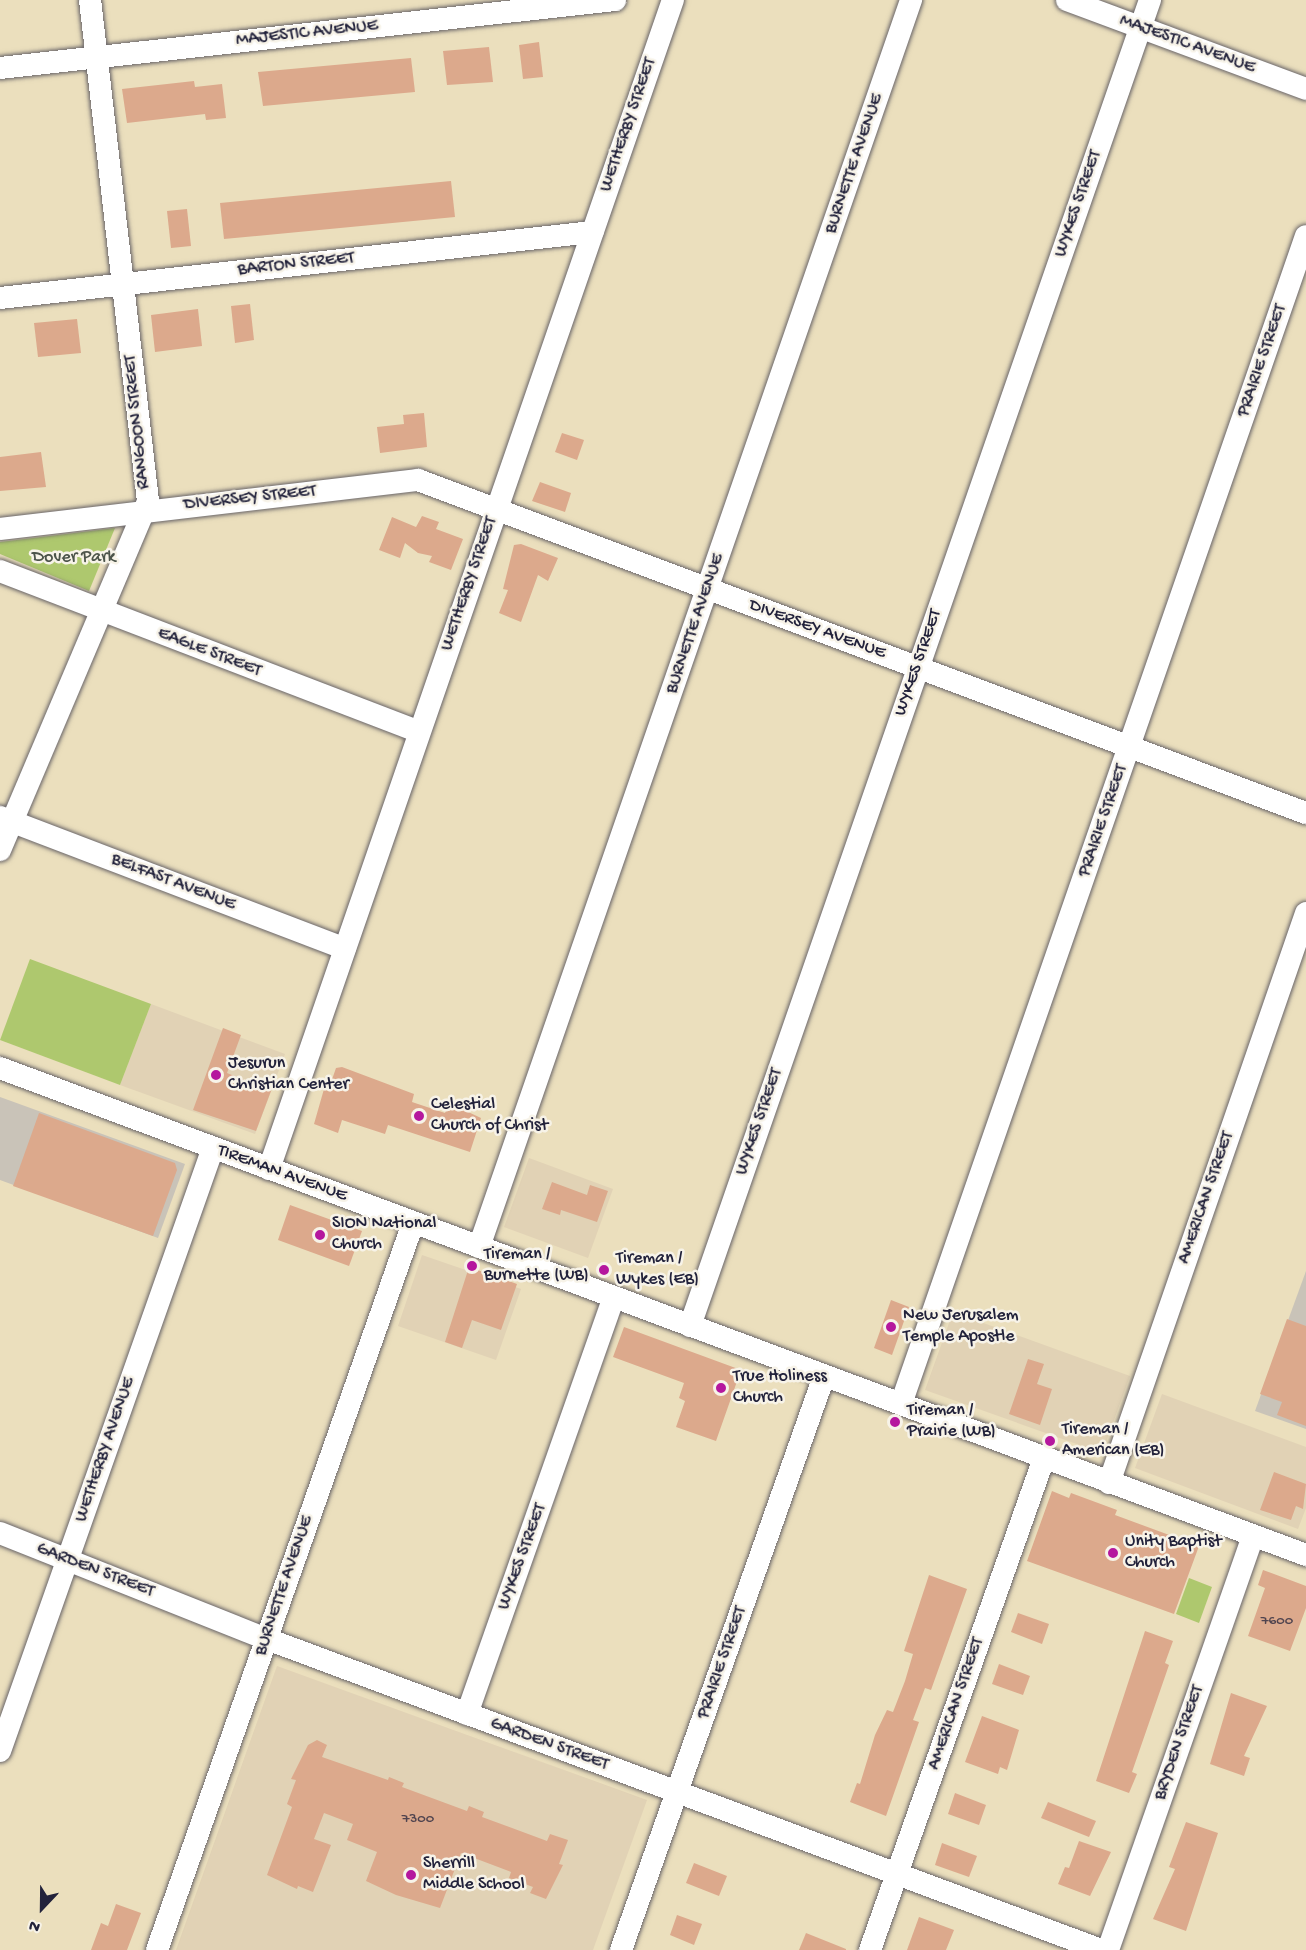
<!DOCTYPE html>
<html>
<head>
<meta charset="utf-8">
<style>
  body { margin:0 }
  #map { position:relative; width:1306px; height:1950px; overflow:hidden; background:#ebdfbd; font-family:"Gochi Hand",sans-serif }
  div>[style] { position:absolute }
  .built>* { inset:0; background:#e1d2b5 }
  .industrial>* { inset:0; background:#c9c3b8 }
  .green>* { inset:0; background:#aec86e }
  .building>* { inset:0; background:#dca98c }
  .roads { filter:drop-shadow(0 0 2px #686468) drop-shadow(0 0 2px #686468) }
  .minor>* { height:22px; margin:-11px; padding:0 11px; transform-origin:11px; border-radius:11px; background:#fff }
  .dots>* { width:16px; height:16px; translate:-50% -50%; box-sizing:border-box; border:3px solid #f7f3e8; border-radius:50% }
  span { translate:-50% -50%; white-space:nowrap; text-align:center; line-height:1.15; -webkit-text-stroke:5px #f7f3e8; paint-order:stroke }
  .number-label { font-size:15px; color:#50444f }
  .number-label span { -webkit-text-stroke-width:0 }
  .street-label { font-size:18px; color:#22223b }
  .park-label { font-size:18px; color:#4c544a }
  .poi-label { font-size:18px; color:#22223b }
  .left { translate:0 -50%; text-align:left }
  .north { position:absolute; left:12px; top:1878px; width:60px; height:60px; -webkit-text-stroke:4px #f7f3e8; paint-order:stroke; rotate:202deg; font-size:16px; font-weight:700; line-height:24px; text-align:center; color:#22223b }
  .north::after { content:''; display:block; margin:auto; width:21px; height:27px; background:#22223b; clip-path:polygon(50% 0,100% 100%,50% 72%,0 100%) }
</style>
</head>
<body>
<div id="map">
  <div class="built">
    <i style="clip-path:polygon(151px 1004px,285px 1054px,255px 1134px,120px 1085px)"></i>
    <i style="clip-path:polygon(529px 1158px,613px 1189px,588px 1258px,504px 1227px)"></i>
    <i style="clip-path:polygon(422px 1255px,521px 1289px,496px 1360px,398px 1326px)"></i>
    <i style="clip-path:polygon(953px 1312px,1130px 1376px,1102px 1453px,925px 1390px)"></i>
    <i style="clip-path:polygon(1162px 1394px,1306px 1447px,1306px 1508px,1298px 1529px,1135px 1468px)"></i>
    <i style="clip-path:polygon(277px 1666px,647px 1800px,593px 1950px,176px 1950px)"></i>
  </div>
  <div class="industrial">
    <i style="clip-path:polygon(0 1097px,185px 1164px,158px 1238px,0 1180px)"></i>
    <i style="clip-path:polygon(1306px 1271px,1306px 1429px,1255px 1411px)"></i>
  </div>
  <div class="green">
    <i style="clip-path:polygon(115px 528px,89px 591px,0 554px,0 542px)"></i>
    <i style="clip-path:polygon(30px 959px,151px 1004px,120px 1085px,0 1040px)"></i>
    <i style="clip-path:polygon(1189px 1578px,1212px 1587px,1199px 1623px,1176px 1614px)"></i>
  </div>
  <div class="building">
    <i style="clip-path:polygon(539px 42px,543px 77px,523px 79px,519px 45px)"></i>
    <i style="clip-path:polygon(489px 47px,493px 82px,447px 85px,443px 51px)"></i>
    <i style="clip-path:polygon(411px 58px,415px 92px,263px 106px,258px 72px)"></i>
    <i style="clip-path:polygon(194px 81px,195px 87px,222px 84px,226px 118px,206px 120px,205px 114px,127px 123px,122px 89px)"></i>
    <i style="clip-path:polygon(451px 181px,455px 217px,224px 239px,220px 203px)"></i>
    <i style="clip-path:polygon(187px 209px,191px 246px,171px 248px,167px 211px)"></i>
    <i style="clip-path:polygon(250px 304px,254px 340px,235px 343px,231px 306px)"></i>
    <i style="clip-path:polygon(198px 309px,202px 346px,155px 352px,151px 315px)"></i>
    <i style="clip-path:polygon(77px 319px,81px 353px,38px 357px,34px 323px)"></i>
    <i style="clip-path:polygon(424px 413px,427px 447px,380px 453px,377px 427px,404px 424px,403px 415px)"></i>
    <i style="clip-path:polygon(562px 433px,584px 440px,577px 460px,555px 452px)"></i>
    <i style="clip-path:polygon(41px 452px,46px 487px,0 491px,0 457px)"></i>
    <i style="clip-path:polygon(540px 482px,571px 493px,565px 512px,532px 501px)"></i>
    <i style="clip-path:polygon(422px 516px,439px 522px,436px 529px,463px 539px,451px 570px,429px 562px,432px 556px,418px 553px,405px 543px,400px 558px,379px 550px,392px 517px,416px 527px)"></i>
    <i style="clip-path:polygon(521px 544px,558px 558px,548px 581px,538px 575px,521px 622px,499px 613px,508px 590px,503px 589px,514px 545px)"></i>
    <i style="clip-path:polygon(223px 1028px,241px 1035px,227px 1073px,271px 1091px,256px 1131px,193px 1110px)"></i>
    <i style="clip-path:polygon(342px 1067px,414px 1094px,412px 1102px,445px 1113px,449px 1103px,481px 1118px,470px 1152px,388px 1125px,385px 1134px,342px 1120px,338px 1133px,314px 1124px,324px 1089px,328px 1091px,336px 1068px)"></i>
    <i style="clip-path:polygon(39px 1113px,175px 1163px,177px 1170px,153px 1236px,13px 1186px)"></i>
    <i style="clip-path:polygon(552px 1182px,587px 1195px,590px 1185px,608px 1191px,597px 1222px,561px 1210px,560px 1215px,542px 1209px)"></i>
    <i style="clip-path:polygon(290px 1205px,362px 1231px,349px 1266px,278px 1240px)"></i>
    <i style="clip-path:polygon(469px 1267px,517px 1284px,501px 1330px,472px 1320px,462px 1348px,445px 1342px)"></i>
    <i style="clip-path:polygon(891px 1300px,909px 1307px,892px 1355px,874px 1348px)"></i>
    <i style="clip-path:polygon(1287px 1319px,1306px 1326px,1306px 1426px,1277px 1415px,1282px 1402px,1260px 1394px)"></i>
    <i style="clip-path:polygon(624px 1327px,741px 1370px,716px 1441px,676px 1427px,685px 1401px,679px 1398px,684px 1383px,613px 1357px)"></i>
    <i style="clip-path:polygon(1028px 1359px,1044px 1364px,1037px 1384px,1052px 1389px,1040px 1425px,1009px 1414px)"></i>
    <i style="clip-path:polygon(1274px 1472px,1306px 1484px,1303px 1509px,1296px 1506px,1291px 1520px,1260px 1510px)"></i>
    <i style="clip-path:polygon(1052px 1491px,1069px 1498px,1071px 1493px,1117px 1510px,1115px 1515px,1199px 1546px,1174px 1614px,1027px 1561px)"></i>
    <i style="clip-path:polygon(1263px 1570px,1306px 1586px,1306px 1608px,1290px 1651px,1248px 1636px,1265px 1588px,1258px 1585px)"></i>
    <i style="clip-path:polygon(929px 1575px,967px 1589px,931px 1690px,925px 1688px,913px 1720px,919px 1722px,886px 1816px,850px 1802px,857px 1783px,860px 1784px,875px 1735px,887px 1710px,893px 1712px,905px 1681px,913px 1654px,904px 1651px)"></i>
    <i style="clip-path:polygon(1018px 1613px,1049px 1624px,1042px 1644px,1011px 1632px)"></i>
    <i style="clip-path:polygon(1145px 1631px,1173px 1641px,1165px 1663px,1169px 1665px,1132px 1772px,1137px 1774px,1129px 1793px,1096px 1781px)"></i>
    <i style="clip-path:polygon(999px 1664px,1030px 1676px,1023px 1695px,992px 1684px)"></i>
    <i style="clip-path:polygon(1231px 1693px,1267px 1706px,1244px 1756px,1250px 1758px,1244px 1776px,1210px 1764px)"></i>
    <i style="clip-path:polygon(982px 1716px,1019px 1730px,1007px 1770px,1000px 1767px,998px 1774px,965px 1762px)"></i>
    <i style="clip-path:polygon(317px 1740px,327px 1745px,322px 1757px,388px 1780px,389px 1777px,404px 1783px,402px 1787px,467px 1811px,469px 1806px,484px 1812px,482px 1817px,547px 1841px,550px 1834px,568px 1840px,559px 1864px,563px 1865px,546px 1899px,530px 1893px,533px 1887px,509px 1878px,511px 1872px,461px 1853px,440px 1908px,396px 1895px,366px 1881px,377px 1852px,347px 1840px,353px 1824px,324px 1813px,314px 1839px,331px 1845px,313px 1892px,298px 1886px,297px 1889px,267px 1875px,292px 1807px,287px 1804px,296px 1780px,291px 1779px,308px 1745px)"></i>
    <i style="clip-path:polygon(955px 1793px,986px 1805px,979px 1825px,948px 1814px)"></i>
    <i style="clip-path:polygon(1048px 1802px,1096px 1821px,1089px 1837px,1041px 1818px)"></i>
    <i style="clip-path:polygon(1186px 1822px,1218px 1833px,1186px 1931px,1153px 1919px,1175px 1869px,1169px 1867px)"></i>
    <i style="clip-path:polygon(1079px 1841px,1111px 1852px,1090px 1896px,1058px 1884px,1065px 1867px,1069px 1868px)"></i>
    <i style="clip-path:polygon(942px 1843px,977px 1856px,969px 1877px,935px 1865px)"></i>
    <i style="clip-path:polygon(694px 1863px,727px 1876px,719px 1896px,686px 1883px)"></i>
    <i style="clip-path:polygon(116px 1904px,141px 1913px,127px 1950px,91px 1950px,101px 1923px,108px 1926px)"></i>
    <i style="clip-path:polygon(677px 1915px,702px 1924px,694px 1945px,670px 1935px)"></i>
    <i style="clip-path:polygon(919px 1917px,954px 1930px,946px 1950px,907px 1950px)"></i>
    <i style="clip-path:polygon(806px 1933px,846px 1949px,846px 1950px,799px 1950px)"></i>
  </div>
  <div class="roads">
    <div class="minor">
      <i style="left:1067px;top:0;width:255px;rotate:20.4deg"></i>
      <i style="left:0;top:68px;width:619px;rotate:-6.31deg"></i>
      <i style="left:0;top:298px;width:596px;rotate:-6.36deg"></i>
      <i style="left:0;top:529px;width:421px;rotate:-6.7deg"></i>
      <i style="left:418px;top:480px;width:948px;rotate:20.56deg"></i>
      <i style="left:0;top:571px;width:449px;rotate:21deg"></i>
      <i style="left:0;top:817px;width:369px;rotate:20.9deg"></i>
      <i style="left:0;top:850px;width:379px;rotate:-67deg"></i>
      <i style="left:148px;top:501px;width:504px;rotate:-96.6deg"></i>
      <i style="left:0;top:1068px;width:1394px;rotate:20.45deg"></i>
      <i style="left:269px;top:1169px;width:1237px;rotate:-70.94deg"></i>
      <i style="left:479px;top:1247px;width:1320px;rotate:-70.89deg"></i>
      <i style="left:690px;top:1326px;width:1404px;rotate:-70.87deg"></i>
      <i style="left:901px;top:1404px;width:1236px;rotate:-70.88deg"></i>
      <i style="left:1109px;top:1483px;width:603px;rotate:-70.93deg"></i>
      <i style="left:0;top:1533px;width:287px;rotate:21.7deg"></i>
      <i style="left:267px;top:1639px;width:890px;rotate:20.45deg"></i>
      <i style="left:467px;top:1714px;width:442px;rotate:-70.6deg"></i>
      <i style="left:0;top:1751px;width:640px;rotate:-70.55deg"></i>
      <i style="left:157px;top:1950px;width:771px;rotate:-70.6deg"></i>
      <i style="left:621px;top:1950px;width:609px;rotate:-70.52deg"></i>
      <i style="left:870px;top:1950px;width:522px;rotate:-70.52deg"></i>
      <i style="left:1108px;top:1950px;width:439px;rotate:-70.7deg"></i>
    </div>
  </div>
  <div class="dots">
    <i style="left:216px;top:1075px;background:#b5179e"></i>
    <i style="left:419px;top:1116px;background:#b5179e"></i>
    <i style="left:320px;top:1235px;background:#b5179e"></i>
    <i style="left:472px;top:1266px;background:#b5179e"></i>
    <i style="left:604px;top:1270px;background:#b5179e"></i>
    <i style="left:891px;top:1327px;background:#b5179e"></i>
    <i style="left:721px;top:1388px;background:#b5179e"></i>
    <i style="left:895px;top:1422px;background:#b5179e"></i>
    <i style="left:1050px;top:1441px;background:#b5179e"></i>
    <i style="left:1113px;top:1553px;background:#b5179e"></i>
    <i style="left:411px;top:1875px;background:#b5179e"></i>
  </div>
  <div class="number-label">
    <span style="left:1277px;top:1622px">7600</span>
    <span style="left:418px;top:1820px">7300</span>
  </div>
  <div class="street-label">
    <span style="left:307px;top:34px;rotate:-6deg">MAJESTIC AVENUE</span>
    <span style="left:1187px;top:45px;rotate:20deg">MAJESTIC AVENUE</span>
    <span style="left:629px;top:125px;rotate:-71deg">WETHERBY STREET</span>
    <span style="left:855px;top:164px;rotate:-71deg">BURNETTE AVENUE</span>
    <span style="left:1079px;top:204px;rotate:-71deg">WYKES STREET</span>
    <span style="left:296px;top:265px;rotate:-6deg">BARTON STREET</span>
    <span style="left:1263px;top:361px;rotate:-71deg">PRAIRIE STREET</span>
    <span style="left:138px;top:422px;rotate:-96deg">RANGOON STREET</span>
    <span style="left:250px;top:499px;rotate:-6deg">DIVERSEY STREET</span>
    <span style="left:470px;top:584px;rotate:-71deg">WETHERBY STREET</span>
    <span style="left:696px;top:624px;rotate:-71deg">BURNETTE AVENUE</span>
    <span style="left:817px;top:630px;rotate:20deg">DIVERSEY AVENUE</span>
    <span style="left:209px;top:653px;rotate:21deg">EAGLE STREET</span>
    <span style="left:919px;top:663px;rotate:-71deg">WYKES STREET</span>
    <span style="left:1104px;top:821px;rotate:-71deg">PRAIRIE STREET</span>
    <span style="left:173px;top:883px;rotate:21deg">BELFAST AVENUE</span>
    <span style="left:760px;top:1122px;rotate:-71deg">WYKES STREET</span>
    <span style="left:282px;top:1174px;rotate:20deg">TIREMAN AVENUE</span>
    <span style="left:1207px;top:1198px;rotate:-71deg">AMERICAN STREET</span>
    <span style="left:106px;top:1450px;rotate:-71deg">WETHERBY AVENUE</span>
    <span style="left:523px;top:1557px;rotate:-70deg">WYKES STREET</span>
    <span style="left:95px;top:1571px;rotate:21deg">GARDEN STREET</span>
    <span style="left:285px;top:1586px;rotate:-71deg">BURNETTE AVENUE</span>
    <span style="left:723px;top:1663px;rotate:-71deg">PRAIRIE STREET</span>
    <span style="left:957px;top:1704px;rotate:-71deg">AMERICAN STREET</span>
    <span style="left:1180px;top:1743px;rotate:-71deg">BRYDEN STREET</span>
    <span style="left:549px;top:1745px;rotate:20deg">GARDEN STREET</span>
  </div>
  <div class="park-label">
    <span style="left:74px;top:558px">Dover Park</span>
  </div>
  <div class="poi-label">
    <span class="left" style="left:228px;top:1075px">Jesurun<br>Christian Center</span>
    <span class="left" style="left:431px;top:1116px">Celestial<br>Church of Christ</span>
    <span class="left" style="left:332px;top:1235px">SION National<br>Church</span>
    <span class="left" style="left:484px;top:1266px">Tireman /<br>Burnette (WB)</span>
    <span class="left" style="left:616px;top:1270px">Tireman /<br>Wykes (EB)</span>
    <span class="left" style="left:903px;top:1327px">New Jerusalem<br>Temple Apostle</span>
    <span class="left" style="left:733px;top:1388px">True Holiness<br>Church</span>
    <span class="left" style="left:907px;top:1422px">Tireman /<br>Prairie (WB)</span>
    <span class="left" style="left:1062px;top:1441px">Tireman /<br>American (EB)</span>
    <span class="left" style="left:1125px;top:1553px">Unity Baptist<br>Church</span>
    <span class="left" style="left:423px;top:1875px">Sherrill<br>Middle School</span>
  </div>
  <div class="north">N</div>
</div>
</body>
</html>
